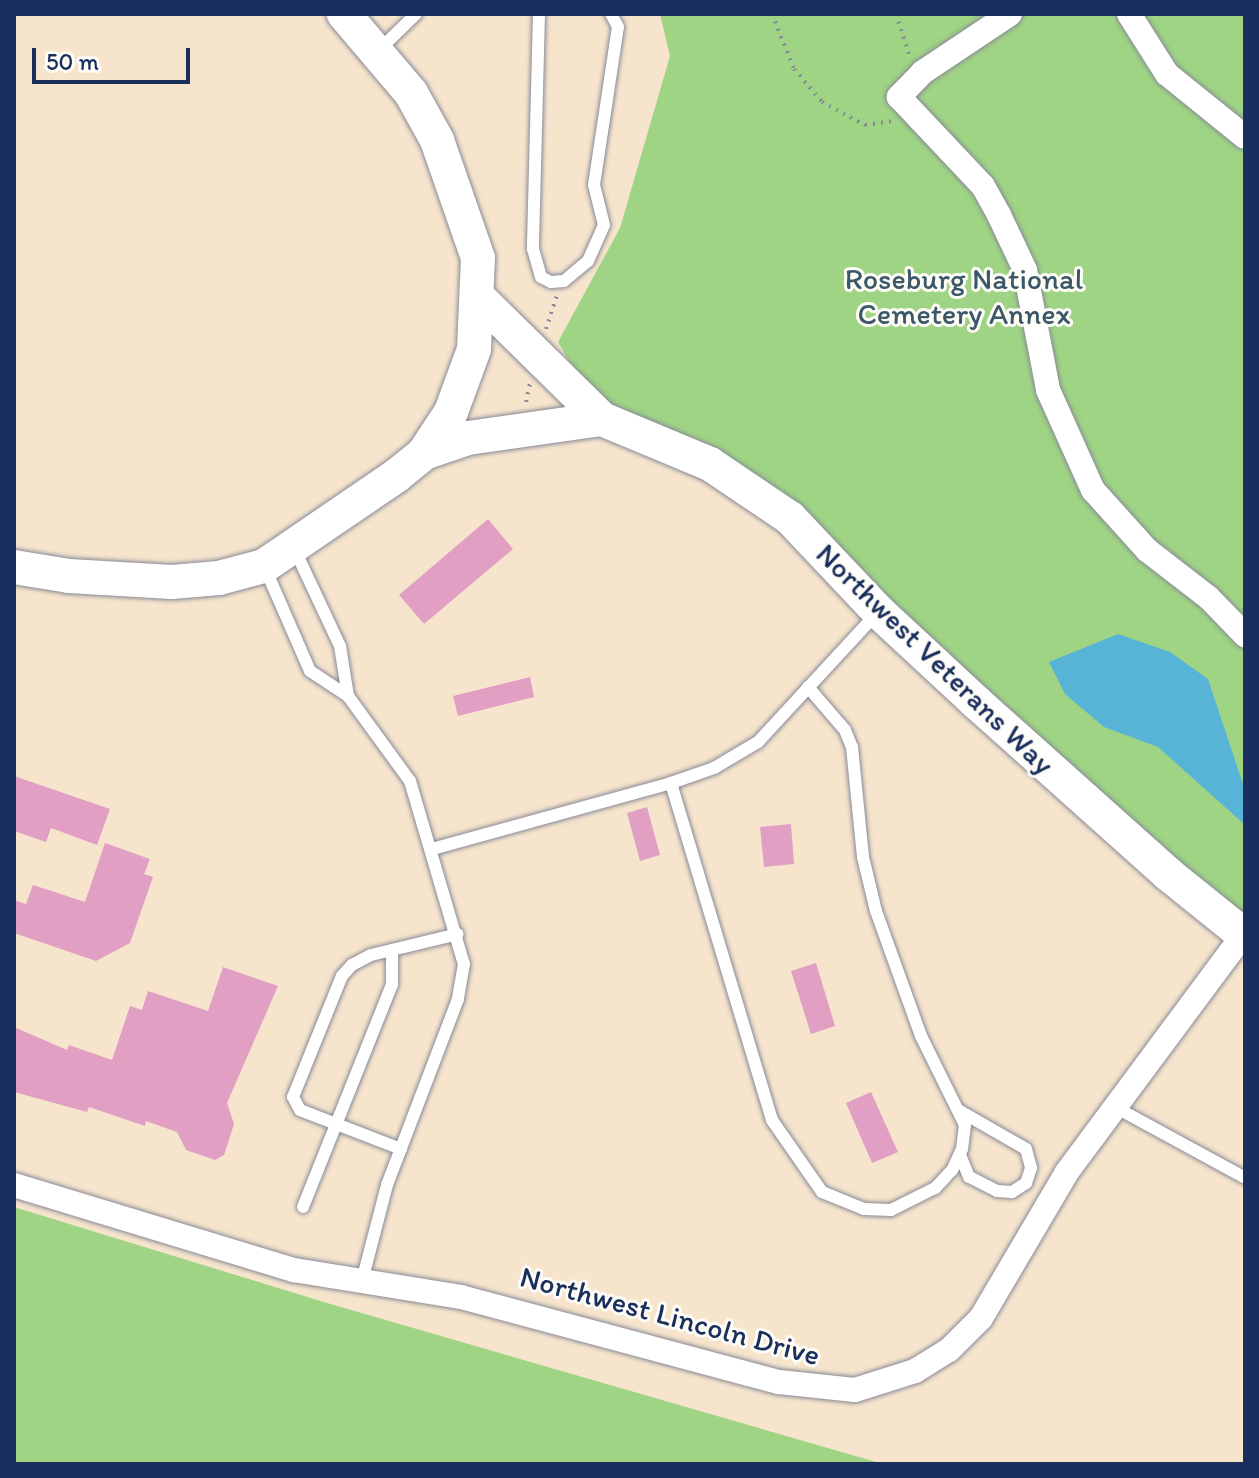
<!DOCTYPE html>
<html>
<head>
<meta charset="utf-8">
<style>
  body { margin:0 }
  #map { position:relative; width:1259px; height:1478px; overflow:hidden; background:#f6e4cd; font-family:Itim,sans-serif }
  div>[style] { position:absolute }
  .green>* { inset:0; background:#9fd484 }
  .water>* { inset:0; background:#58b4d6 }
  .building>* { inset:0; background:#e19fc3 }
  .path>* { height:4px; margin-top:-2px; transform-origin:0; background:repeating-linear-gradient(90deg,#888a96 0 2px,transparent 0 8px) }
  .roads { filter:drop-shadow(0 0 2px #888a96) drop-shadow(0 0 2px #888a96) }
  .lane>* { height:12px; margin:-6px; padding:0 6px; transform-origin:6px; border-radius:6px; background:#fff }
  .street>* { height:24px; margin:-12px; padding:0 12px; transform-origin:12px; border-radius:12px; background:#fff }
  .secondary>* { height:34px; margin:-17px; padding:0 17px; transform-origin:17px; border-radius:17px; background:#fff }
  span { translate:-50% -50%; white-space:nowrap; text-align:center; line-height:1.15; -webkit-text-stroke:6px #fdfcf7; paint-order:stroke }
  .park-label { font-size:30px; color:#3c5868 }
  .street-label { font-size:30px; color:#1b2f5e }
  .frame { position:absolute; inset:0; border:16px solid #1b2f5e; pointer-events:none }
  .scale { position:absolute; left:32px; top:48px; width:158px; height:36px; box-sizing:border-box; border:4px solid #1b2f5e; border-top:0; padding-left:10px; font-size:24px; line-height:28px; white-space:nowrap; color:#1b2f5e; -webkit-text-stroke:6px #fdfcf7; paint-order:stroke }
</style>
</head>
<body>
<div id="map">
  <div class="green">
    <i style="clip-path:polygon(660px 14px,1245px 14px,1245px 936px,790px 518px,587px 392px,558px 342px,620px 228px,670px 56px)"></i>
    <i style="clip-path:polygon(14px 1207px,327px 1303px,883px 1464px,14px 1464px)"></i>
  </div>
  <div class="water">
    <i style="clip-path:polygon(1118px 634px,1170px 652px,1208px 679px,1245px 790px,1245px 825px,1158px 747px,1104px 727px,1065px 694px,1049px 662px)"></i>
  </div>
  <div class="building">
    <i style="clip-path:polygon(488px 519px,513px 549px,424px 624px,399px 595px)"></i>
    <i style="clip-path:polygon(530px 677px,534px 697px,458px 716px,453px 696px)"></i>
    <i style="clip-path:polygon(14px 776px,110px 809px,97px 845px,51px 828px,46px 842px,14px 831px)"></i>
    <i style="clip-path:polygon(647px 807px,660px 855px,640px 861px,627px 813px)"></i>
    <i style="clip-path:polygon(791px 824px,794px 864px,764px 867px,760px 827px)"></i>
    <i style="clip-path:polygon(105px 843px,150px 859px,144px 874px,153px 877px,130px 943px,96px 961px,14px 933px,14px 900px,26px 904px,33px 885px,85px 902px)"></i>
    <i style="clip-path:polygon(816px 963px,835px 1026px,811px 1034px,791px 971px)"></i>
    <i style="clip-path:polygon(223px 967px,278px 986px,227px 1103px,234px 1124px,224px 1155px,215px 1160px,186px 1150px,177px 1132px,146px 1121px,145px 1126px,89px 1107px,87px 1112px,14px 1092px,14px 1027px,67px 1050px,69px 1045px,112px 1060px,130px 1006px,142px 1010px,148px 991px,208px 1011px)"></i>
    <i style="clip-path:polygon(871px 1092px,898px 1152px,872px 1163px,846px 1103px)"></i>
  </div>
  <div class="path">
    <i style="left:772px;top:14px;width:59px;rotate:68.2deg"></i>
    <i style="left:794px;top:69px;width:43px;rotate:49.7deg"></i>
    <i style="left:822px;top:102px;width:49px;rotate:28.1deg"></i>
    <i style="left:865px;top:125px;width:28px;rotate:-8deg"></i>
    <i style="left:896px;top:14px;width:42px;rotate:72deg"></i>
    <i style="left:546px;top:329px;width:36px;rotate:-72deg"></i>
    <i style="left:526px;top:402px;width:19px;rotate:-78deg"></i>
  </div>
  <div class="roads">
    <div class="lane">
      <i style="left:539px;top:14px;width:235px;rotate:91.5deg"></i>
      <i style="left:533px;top:249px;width:29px;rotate:74deg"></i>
      <i style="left:541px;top:277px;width:11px;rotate:27deg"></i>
      <i style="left:551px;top:282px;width:13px;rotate:-4deg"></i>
      <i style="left:564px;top:281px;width:31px;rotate:-40deg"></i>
      <i style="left:588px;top:261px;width:39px;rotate:-66deg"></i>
      <i style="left:604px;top:225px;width:41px;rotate:-104deg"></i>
      <i style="left:594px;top:185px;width:160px;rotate:-81.4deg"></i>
      <i style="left:618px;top:27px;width:15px;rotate:-118deg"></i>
      <i style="left:379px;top:50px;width:52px;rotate:-44.2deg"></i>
      <i style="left:294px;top:548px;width:108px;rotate:64.9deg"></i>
      <i style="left:340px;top:646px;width:51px;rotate:80.9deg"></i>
      <i style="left:265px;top:568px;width:112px;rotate:66.4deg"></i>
      <i style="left:310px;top:671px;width:45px;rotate:33.3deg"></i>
      <i style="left:348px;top:696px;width:105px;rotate:53.9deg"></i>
      <i style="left:410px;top:781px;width:191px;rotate:73.6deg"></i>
      <i style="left:464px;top:964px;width:36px;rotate:100deg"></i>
      <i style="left:458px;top:999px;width:199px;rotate:110.9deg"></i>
      <i style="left:387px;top:1185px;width:99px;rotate:104.6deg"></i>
      <i style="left:808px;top:687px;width:57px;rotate:49.3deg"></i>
      <i style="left:845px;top:730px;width:18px;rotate:68deg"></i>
      <i style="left:852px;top:747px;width:111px;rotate:84.3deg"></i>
      <i style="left:863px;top:857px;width:56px;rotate:76.5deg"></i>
      <i style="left:876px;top:911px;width:133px;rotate:70.2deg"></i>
      <i style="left:921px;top:1036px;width:99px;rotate:63.7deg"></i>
      <i style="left:965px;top:1125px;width:24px;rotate:97deg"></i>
      <i style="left:962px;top:1149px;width:23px;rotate:115deg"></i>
      <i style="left:952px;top:1170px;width:25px;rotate:133deg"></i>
      <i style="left:935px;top:1188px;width:49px;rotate:153.4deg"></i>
      <i style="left:891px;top:1210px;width:27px;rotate:-178deg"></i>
      <i style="left:864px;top:1209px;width:45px;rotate:-158deg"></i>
      <i style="left:822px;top:1192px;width:88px;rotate:-124.8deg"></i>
      <i style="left:772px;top:1120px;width:352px;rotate:-106.7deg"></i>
      <i style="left:671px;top:783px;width:46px;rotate:-19.2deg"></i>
      <i style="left:714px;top:768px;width:51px;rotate:-30.6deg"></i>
      <i style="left:758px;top:742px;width:159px;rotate:-47.3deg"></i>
      <i style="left:866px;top:625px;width:16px;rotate:-45deg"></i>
      <i style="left:432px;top:849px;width:248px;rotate:-15.4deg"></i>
      <i style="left:1115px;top:1107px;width:148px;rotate:28.6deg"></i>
      <i style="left:958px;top:1110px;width:78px;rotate:29.8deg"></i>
      <i style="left:1026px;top:1149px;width:20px;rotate:75deg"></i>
      <i style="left:1031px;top:1168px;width:16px;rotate:108deg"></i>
      <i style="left:1026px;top:1183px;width:17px;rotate:147deg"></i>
      <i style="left:1012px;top:1192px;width:15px;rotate:-176deg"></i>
      <i style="left:997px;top:1191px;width:31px;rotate:-153deg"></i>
      <i style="left:969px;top:1177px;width:24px;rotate:-112deg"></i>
      <i style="left:401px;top:1149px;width:108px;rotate:-158.9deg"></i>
      <i style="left:300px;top:1110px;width:15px;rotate:-118deg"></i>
      <i style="left:293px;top:1097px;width:131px;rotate:-68deg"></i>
      <i style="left:342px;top:976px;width:15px;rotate:-48deg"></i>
      <i style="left:352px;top:965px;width:21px;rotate:-28deg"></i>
      <i style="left:371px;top:955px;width:89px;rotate:-13.6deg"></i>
      <i style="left:303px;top:1207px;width:239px;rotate:-68.2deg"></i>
      <i style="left:392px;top:985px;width:35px;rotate:-90deg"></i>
    </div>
    <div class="street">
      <i style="left:1010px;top:14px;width:105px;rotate:146.3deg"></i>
      <i style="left:923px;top:72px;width:35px;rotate:134deg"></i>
      <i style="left:899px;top:97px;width:122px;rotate:46.7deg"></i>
      <i style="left:983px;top:186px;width:33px;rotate:61deg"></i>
      <i style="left:999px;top:215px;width:61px;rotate:64.7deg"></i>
      <i style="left:1025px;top:270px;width:122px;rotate:79.1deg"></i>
      <i style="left:1048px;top:390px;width:110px;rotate:65.8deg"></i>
      <i style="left:1093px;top:490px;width:81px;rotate:48deg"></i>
      <i style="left:1147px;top:550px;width:78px;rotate:37.7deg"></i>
      <i style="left:1209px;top:598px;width:52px;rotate:45.8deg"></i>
      <i style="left:1129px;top:14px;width:71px;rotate:57.7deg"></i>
      <i style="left:1167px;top:74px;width:100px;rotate:38.9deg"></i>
      <i style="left:14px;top:1185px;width:293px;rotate:16.9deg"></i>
      <i style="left:294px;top:1270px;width:169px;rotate:9.2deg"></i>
      <i style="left:461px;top:1297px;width:329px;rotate:15deg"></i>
      <i style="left:779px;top:1382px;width:76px;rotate:6deg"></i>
      <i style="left:855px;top:1390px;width:63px;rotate:-17.6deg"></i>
      <i style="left:915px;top:1371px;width:40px;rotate:-32deg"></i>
      <i style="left:949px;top:1350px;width:45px;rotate:-45deg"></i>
      <i style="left:981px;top:1318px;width:169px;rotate:-59.5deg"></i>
      <i style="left:1067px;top:1172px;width:299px;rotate:-53.4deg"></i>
    </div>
    <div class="secondary">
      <i style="left:602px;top:419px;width:117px;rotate:22.6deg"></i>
      <i style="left:710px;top:464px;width:97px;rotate:34deg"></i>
      <i style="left:790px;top:518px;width:129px;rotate:46.6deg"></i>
      <i style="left:879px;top:612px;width:134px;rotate:42.9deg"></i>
      <i style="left:977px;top:703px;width:256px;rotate:41.8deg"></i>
      <i style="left:1168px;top:874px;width:99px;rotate:38.8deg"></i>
      <i style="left:424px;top:453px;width:46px;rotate:-18.8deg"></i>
      <i style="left:468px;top:438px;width:135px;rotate:-8.1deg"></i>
      <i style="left:602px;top:419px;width:173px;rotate:-135.5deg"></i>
      <i style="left:14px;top:567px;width:56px;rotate:9.3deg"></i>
      <i style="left:69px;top:576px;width:103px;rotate:3.3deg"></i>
      <i style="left:172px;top:582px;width:47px;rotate:-4.9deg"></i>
      <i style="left:219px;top:578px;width:47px;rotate:-14.9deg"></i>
      <i style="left:264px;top:566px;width:160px;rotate:-34.3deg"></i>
      <i style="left:396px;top:476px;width:36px;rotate:-39deg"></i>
      <i style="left:424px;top:453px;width:49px;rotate:-56.6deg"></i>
      <i style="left:451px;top:412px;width:67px;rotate:-69.9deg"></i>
      <i style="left:474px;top:349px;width:91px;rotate:-87.5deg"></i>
      <i style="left:478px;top:258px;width:125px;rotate:-109.2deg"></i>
      <i style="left:437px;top:140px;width:54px;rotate:-119deg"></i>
      <i style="left:411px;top:93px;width:104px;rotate:-130.3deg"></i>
    </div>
  </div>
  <div class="park-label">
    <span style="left:964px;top:296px">Roseburg National<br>Cemetery Annex</span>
  </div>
  <div class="street-label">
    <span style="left:935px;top:659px;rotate:44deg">Northwest Veterans Way</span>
    <span style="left:670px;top:1316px;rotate:15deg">Northwest Lincoln Drive</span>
  </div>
  <div class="frame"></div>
  <div class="scale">50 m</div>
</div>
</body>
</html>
